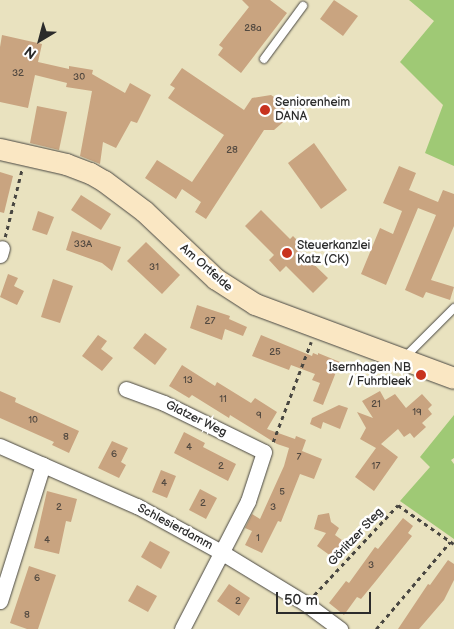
<!DOCTYPE html>
<html>
<head>
<meta charset="utf-8">
<style>
  body { margin:0 }
  #map { position:relative; width:454px; height:629px; overflow:hidden; background:#e9e2bf; font-family:"Balsamiq Sans",sans-serif }
  div>[style] { position:absolute }
  .green>* { inset:0; background:#9fc975 }
  .building>* { inset:0; background:#c9a480 }
  .path>* { height:2.5px; margin-top:-1.25px; transform-origin:0; background:repeating-linear-gradient(90deg,#484641 0 4px,transparent 0 8px) }
  .roads { filter:drop-shadow(0 0 1px #484641) drop-shadow(0 0 1px #484641) }
  .lane>* { height:8px; margin:-4px; padding:0 4px; transform-origin:4px; border-radius:4px; background:#fff }
  .street>* { height:15px; margin:-7.5px; padding:0 7.5px; transform-origin:7.5px; border-radius:7.5px; background:#fff }
  .secondary>* { height:21px; margin:-10.5px; padding:0 10.5px; transform-origin:10.5px; border-radius:10.5px; background:#fae7c3 }
  .dots>* { width:14px; height:14px; translate:-50% -50%; box-sizing:border-box; border:2px solid #fff; border-radius:50% }
  span { translate:-50% -50%; white-space:nowrap; text-align:center; line-height:1.15; -webkit-text-stroke:5px #fff; paint-order:stroke }
  .number-label { font-size:10px; color:#524940 }
  .number-label span { -webkit-text-stroke-width:0 }
  .poi-label { font-size:12px; color:#2b2b2b }
  .left { translate:0 -50%; text-align:left }
  .right { translate:-100% -50%; text-align:right }
  .street-label { font-size:12px; color:#2b2b2b }
  .north { position:absolute; left:15px; top:15px; width:50px; height:50px; -webkit-text-stroke:4px #fff; paint-order:stroke; rotate:217deg; font-size:14px; font-weight:700; line-height:20px; text-align:center; color:#2b2b2b }
  .north::after { content:''; display:block; margin:auto; width:18px; height:22px; background:#2b2b2b; clip-path:polygon(50% 0,100% 100%,50% 72%,0 100%) }
  .scale { position:absolute; left:276px; top:592px; width:95px; height:22px; box-sizing:border-box; border:2px solid #2b2b2b; border-top:0; padding-left:6px; font-size:15px; line-height:18px; white-space:nowrap; color:#2b2b2b; -webkit-text-stroke:4px #fff; paint-order:stroke }
</style>
</head>
<body>
<div id="map">
  <div class="green">
    <i style="clip-path:polygon(409px 0,454px 0,454px 166px,425px 153px,443px 105px,400px 62px,434px 21px)"></i>
    <i style="clip-path:polygon(454px 415px,454px 458px,451px 460px,454px 464px,454px 539px,400px 501px,430px 467px,420px 457px)"></i>
  </div>
  <div class="building">
    <i style="clip-path:polygon(242px 0,270px 0,287px 13px,241px 73px,218px 55px,223px 48px,219px 45px,249px 7px)"></i>
    <i style="clip-path:polygon(334px 0,358px 16px,343px 36px,320px 19px)"></i>
    <i style="clip-path:polygon(2px 35px,42px 44px,38px 62px,69px 69px,69px 66px,93px 70px,92px 74px,125px 93px,130px 83px,151px 95px,137px 123px,131px 121px,116px 148px,103px 142px,100px 164px,80px 156px,92px 91px,66px 87px,67px 83px,35px 75px,28px 108px,0 102px,0 47px)"></i>
    <i style="clip-path:polygon(182px 68px,244px 110px,252px 98px,271px 95px,284px 104px,288px 118px,274px 130px,264px 130px,206px 219px,195px 212px,201px 202px,182px 189px,176px 199px,145px 178px,157px 160px,192px 182px,224px 135px,168px 98px,175px 88px,170px 85px)"></i>
    <i style="clip-path:polygon(37px 106px,67px 112px,59px 150px,30px 143px)"></i>
    <i style="clip-path:polygon(314px 143px,347px 190px,321px 209px,288px 163px)"></i>
    <i style="clip-path:polygon(399px 166px,416px 173px,409px 190px,438px 202px,443px 190px,454px 194px,454px 226px,431px 280px,454px 287px,450px 300px,426px 292px,423px 298px,405px 290px,436px 215px,418px 208px,386px 285px,361px 274px,380px 228px,393px 234px,402px 211px,383px 203px)"></i>
    <i style="clip-path:polygon(0 172px,13px 176px,4px 213px,0 212px)"></i>
    <i style="clip-path:polygon(81px 195px,111px 214px,101px 230px,71px 210px)"></i>
    <i style="clip-path:polygon(261px 210px,290px 239px,293px 236px,304px 247px,300px 251px,328px 278px,313px 293px,286px 266px,280px 272px,269px 260px,274px 255px,245px 226px)"></i>
    <i style="clip-path:polygon(38px 211px,54px 217px,47px 235px,32px 230px)"></i>
    <i style="clip-path:polygon(72px 231px,121px 247px,112px 271px,102px 263px,66px 250px)"></i>
    <i style="clip-path:polygon(146px 242px,180px 275px,162px 294px,127px 261px)"></i>
    <i style="clip-path:polygon(8px 274px,18px 278px,14px 286px,24px 291px,17px 305px,0 297px)"></i>
    <i style="clip-path:polygon(53px 279px,73px 286px,60px 323px,41px 317px)"></i>
    <i style="clip-path:polygon(197px 305px,230px 316px,229px 319px,247px 327px,243px 336px,225px 329px,222px 340px,190px 328px)"></i>
    <i style="clip-path:polygon(145px 333px,167px 349px,155px 365px,133px 348px)"></i>
    <i style="clip-path:polygon(98px 335px,107px 341px,101px 349px,113px 358px,102px 371px,82px 356px)"></i>
    <i style="clip-path:polygon(261px 335px,312px 356px,313px 353px,318px 355px,318px 353px,340px 362px,323px 405px,313px 401px,320px 383px,312px 380px,315px 374px,291px 365px,289px 370px,252px 356px)"></i>
    <i style="clip-path:polygon(182px 365px,215px 386px,217px 382px,251px 403px,255px 398px,277px 412px,267px 429px,295px 439px,296px 436px,306px 440px,302px 451px,322px 459px,314px 479px,300px 474px,281px 522px,278px 521px,262px 553px,245px 545px,252px 531px,245px 528px,252px 514px,260px 519px,284px 466px,289px 448px,277px 444px,230px 415px,229px 418px,192px 395px,189px 398px,169px 386px)"></i>
    <i style="clip-path:polygon(0 391px,16px 398px,15px 402px,79px 431px,69px 453px,52px 445px,54px 442px,0 418px)"></i>
    <i style="clip-path:polygon(380px 391px,385px 400px,395px 394px,406px 408px,422px 394px,432px 405px,428px 409px,432px 414px,422px 423px,426px 427px,414px 438px,410px 433px,404px 437px,398px 429px,381px 444px,398px 457px,374px 491px,355px 477px,376px 448px,360px 439px,366px 428px,357px 412px,373px 418px,362px 401px)"></i>
    <i style="clip-path:polygon(339px 405px,348px 408px,340px 429px,323px 422px,321px 429px,310px 424px,312px 418px)"></i>
    <i style="clip-path:polygon(184px 432px,205px 443px,203px 447px,236px 464px,228px 481px,174px 453px)"></i>
    <i style="clip-path:polygon(112px 441px,128px 448px,121px 462px,126px 465px,119px 478px,98px 468px)"></i>
    <i style="clip-path:polygon(161px 470px,176px 476px,167px 498px,152px 492px)"></i>
    <i style="clip-path:polygon(200px 489px,217px 498px,206px 519px,189px 510px)"></i>
    <i style="clip-path:polygon(47px 491px,77px 499px,71px 522px,66px 521px,59px 554px,34px 548px)"></i>
    <i style="clip-path:polygon(329px 513px,331px 522px,339px 528px,335px 535px,346px 543px,335px 559px,317px 546px,326px 533px,314px 529px,318px 515px)"></i>
    <i style="clip-path:polygon(403px 518px,413px 526px,408px 533px,412px 536px,375px 582px,361px 599px,357px 597px,344px 615px,329px 603px,346px 581px,349px 583px,375px 547px,378px 549px)"></i>
    <i style="clip-path:polygon(150px 541px,170px 552px,161px 569px,141px 557px)"></i>
    <i style="clip-path:polygon(448px 560px,454px 564px,454px 580px,444px 600px,419px 629px,398px 629px,428px 584px,430px 585px)"></i>
    <i style="clip-path:polygon(29px 566px,56px 575px,38px 629px,27px 629px,10px 623px)"></i>
    <i style="clip-path:polygon(229px 584px,250px 598px,239px 616px,217px 601px)"></i>
    <i style="clip-path:polygon(137px 585px,157px 596px,148px 612px,128px 601px)"></i>
  </div>
  <div class="path">
    <i style="left:5px;top:237px;width:70px;rotate:-76deg"></i>
    <i style="left:273px;top:442px;width:107px;rotate:-69.2deg"></i>
    <i style="left:314px;top:595px;width:123px;rotate:-47deg"></i>
    <i style="left:398px;top:505px;width:68px;rotate:34.9deg"></i>
    <i style="left:376px;top:629px;width:114px;rotate:-49.6deg"></i>
  </div>
  <div class="roads">
    <div class="lane">
      <i style="left:264px;top:59px;width:66px;rotate:-53.7deg"></i>
      <i style="left:404px;top:358px;width:71px;rotate:-45deg"></i>
    </div>
    <div class="street">
      <i style="left:0;top:255px;width:7px;rotate:-74deg"></i>
      <i style="left:126px;top:389px;width:40px;rotate:20.2deg"></i>
      <i style="left:164px;top:403px;width:111px;rotate:26.1deg"></i>
      <i style="left:264px;top:452px;width:52px;rotate:108.1deg"></i>
      <i style="left:248px;top:501px;width:144px;rotate:117.3deg"></i>
      <i style="left:0;top:446px;width:150px;rotate:23.7deg"></i>
      <i style="left:137px;top:506px;width:96px;rotate:28.7deg"></i>
      <i style="left:221px;top:552px;width:98px;rotate:31.3deg"></i>
      <i style="left:305px;top:603px;width:44px;rotate:36.6deg"></i>
      <i style="left:0;top:601px;width:143px;rotate:-72.5deg"></i>
    </div>
    <div class="secondary">
      <i style="left:0;top:149px;width:68px;rotate:12.8deg"></i>
      <i style="left:66px;top:164px;width:26px;rotate:21deg"></i>
      <i style="left:90px;top:173px;width:16px;rotate:30deg"></i>
      <i style="left:104px;top:181px;width:50px;rotate:36.9deg"></i>
      <i style="left:144px;top:211px;width:99px;rotate:43.4deg"></i>
      <i style="left:216px;top:279px;width:46px;rotate:32.7deg"></i>
      <i style="left:255px;top:304px;width:212px;rotate:20.4deg"></i>
    </div>
  </div>
  <div class="dots">
    <i style="left:265px;top:110px;background:#c8321e"></i>
    <i style="left:287px;top:253px;background:#c8321e"></i>
    <i style="left:421px;top:375px;background:#c8321e"></i>
  </div>
  <div class="number-label">
    <span style="left:253px;top:29px">28a</span>
    <span style="left:18px;top:74px">32</span>
    <span style="left:79px;top:78px">30</span>
    <span style="left:232px;top:151px">28</span>
    <span style="left:83px;top:245px">33A</span>
    <span style="left:154px;top:268px">31</span>
    <span style="left:210px;top:322px">27</span>
    <span style="left:275px;top:353px">25</span>
    <span style="left:188px;top:381px">13</span>
    <span style="left:223px;top:400px">11</span>
    <span style="left:376px;top:405px">21</span>
    <span style="left:417px;top:413px">19</span>
    <span style="left:259px;top:416px">9</span>
    <span style="left:33px;top:421px">10</span>
    <span style="left:66px;top:438px">8</span>
    <span style="left:189px;top:448px">4</span>
    <span style="left:114px;top:455px">6</span>
    <span style="left:299px;top:458px">7</span>
    <span style="left:221px;top:467px">2</span>
    <span style="left:376px;top:467px">17</span>
    <span style="left:164px;top:484px">4</span>
    <span style="left:282px;top:493px">5</span>
    <span style="left:203px;top:504px">2</span>
    <span style="left:59px;top:508px">2</span>
    <span style="left:273px;top:508px">3</span>
    <span style="left:258px;top:539px">1</span>
    <span style="left:47px;top:541px">4</span>
    <span style="left:371px;top:566px">3</span>
    <span style="left:37px;top:579px">6</span>
    <span style="left:238px;top:602px">2</span>
    <span style="left:27px;top:616px">8</span>
  </div>
  <div class="poi-label">
    <span class="left" style="left:275px;top:110px">Seniorenheim<br>DANA</span>
    <span class="left" style="left:297px;top:253px">Steuerkanzlei<br>Katz (CK)</span>
    <span class="right" style="left:411px;top:375px">Isernhagen NB<br>/ Fuhrbleek</span>
  </div>
  <div class="street-label">
    <span style="left:206px;top:268px;rotate:41deg">Am Ortfelde</span>
    <span style="left:196px;top:419px;rotate:26deg">Glatzer Weg</span>
    <span style="left:175px;top:527px;rotate:28deg">Schlesierdamm</span>
    <span style="left:356px;top:537px;rotate:-47deg">Görlitzer Steg</span>
  </div>
  <div class="north">N</div>
  <div class="scale">50 m</div>
</div>
</body>
</html>
